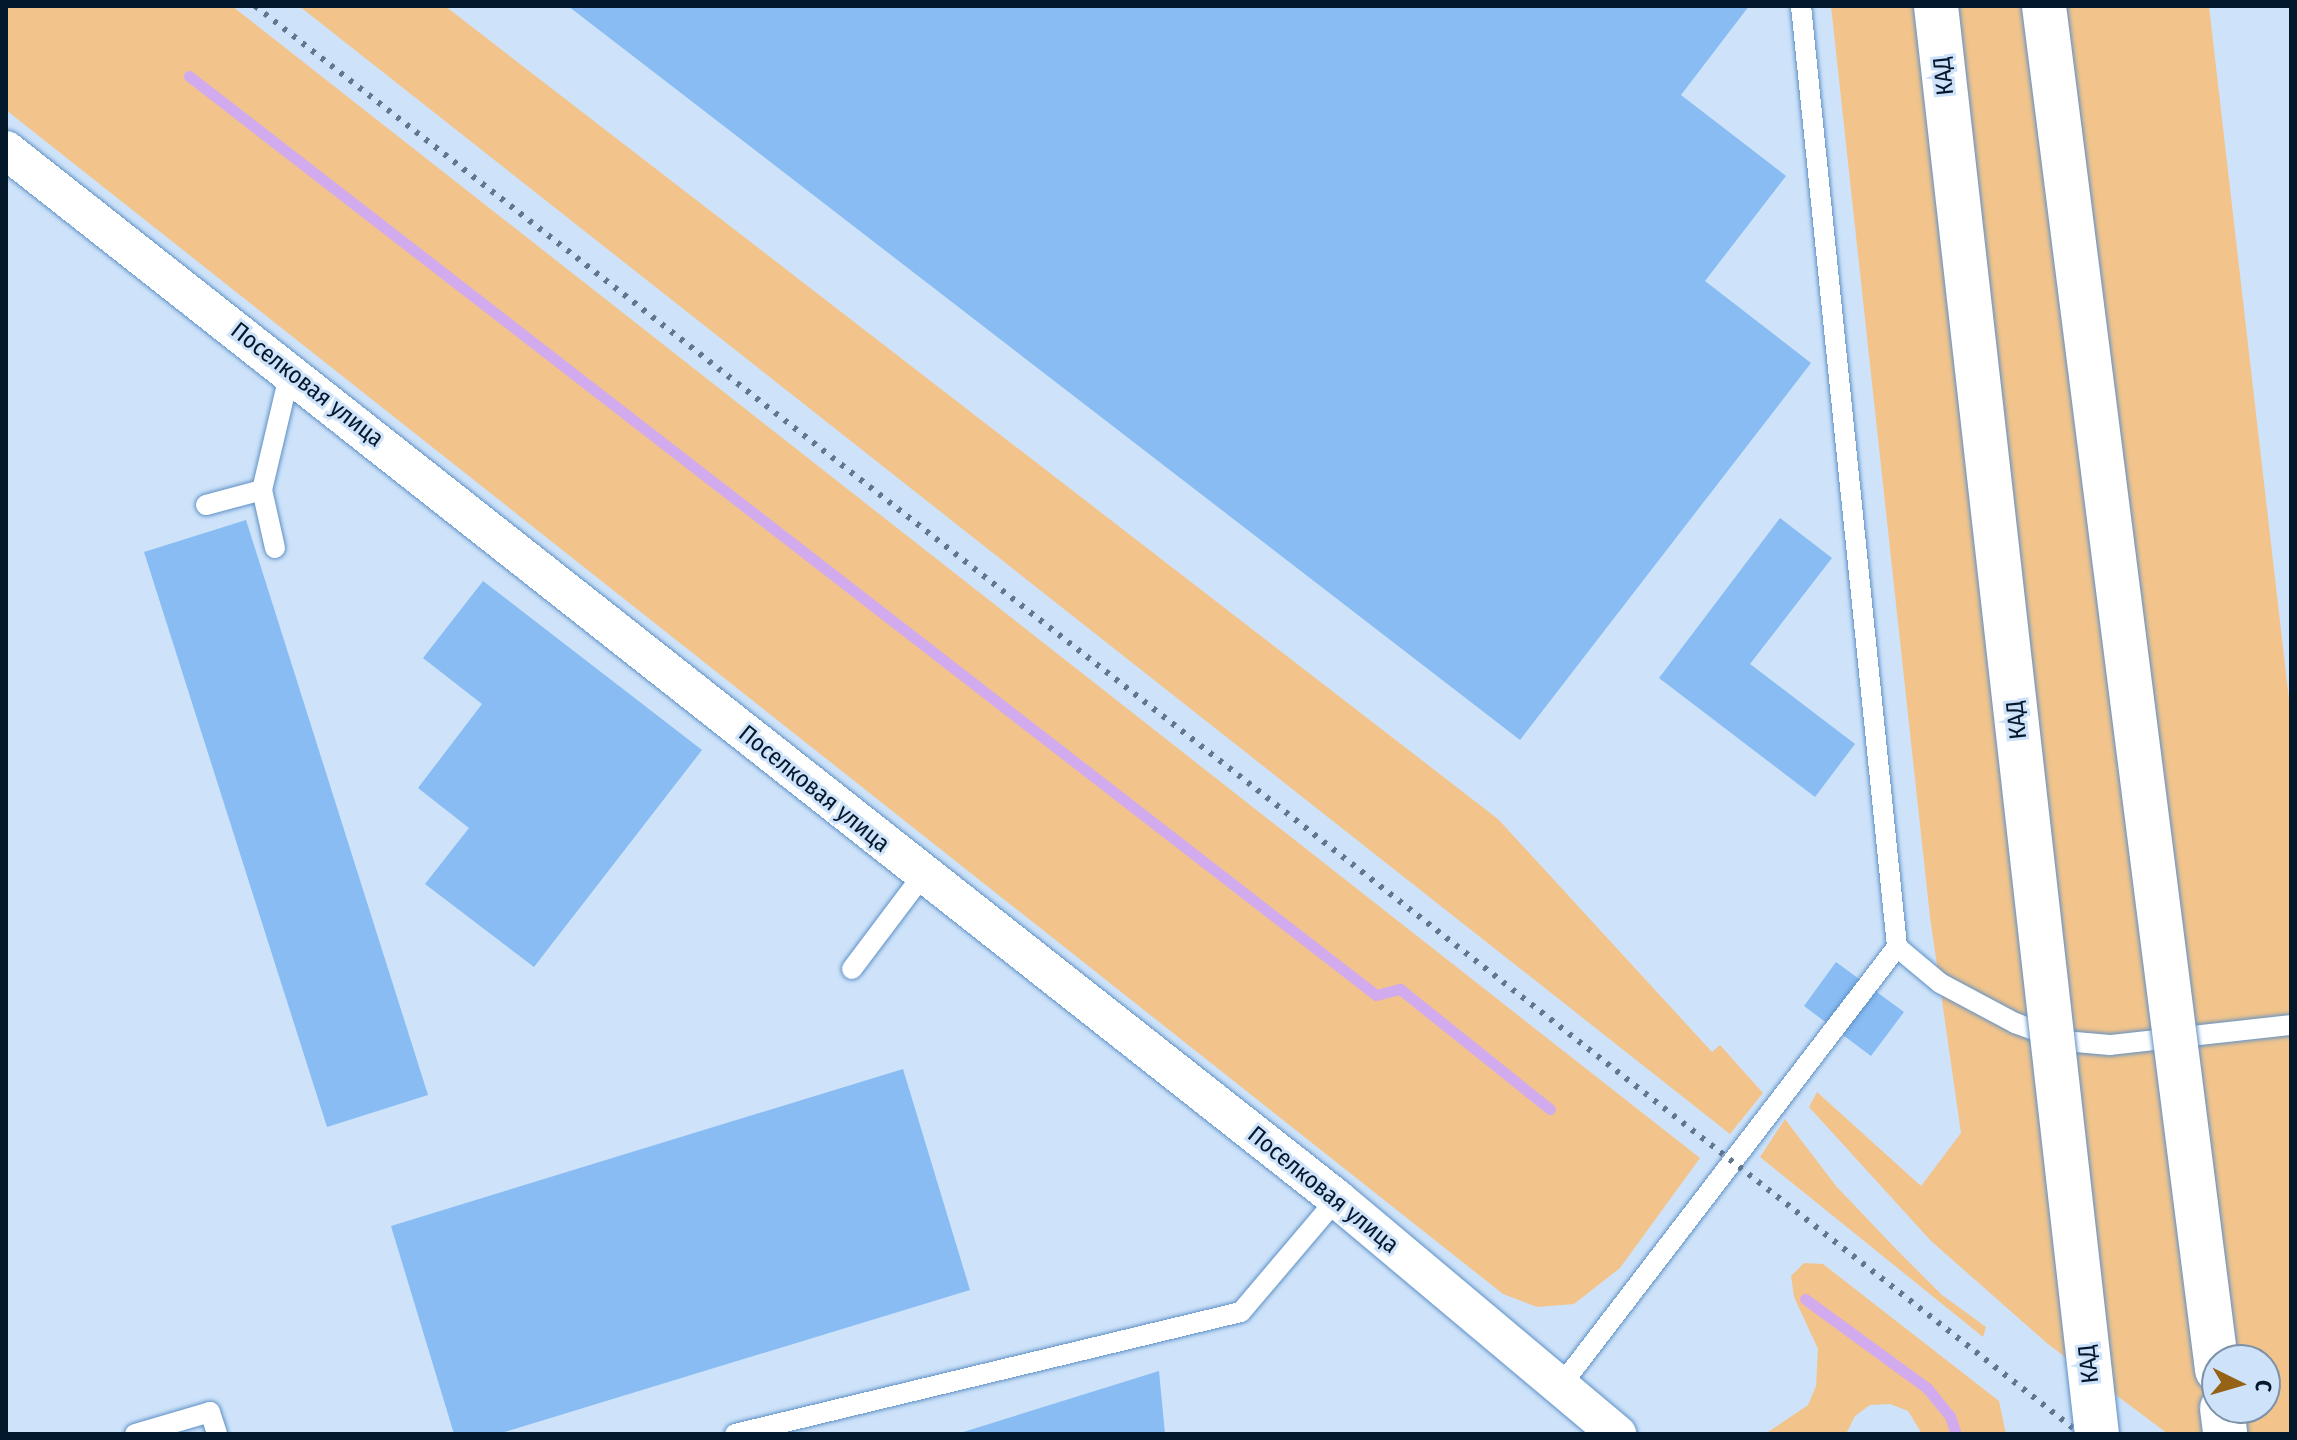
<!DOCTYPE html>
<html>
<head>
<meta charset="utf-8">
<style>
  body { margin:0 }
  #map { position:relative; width:2297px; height:1440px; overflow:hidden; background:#cee3fa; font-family:"Fira Sans Condensed",sans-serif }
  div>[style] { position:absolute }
  .green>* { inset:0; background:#f2c48c }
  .stream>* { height:11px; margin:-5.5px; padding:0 5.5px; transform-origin:5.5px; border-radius:5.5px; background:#d1abed }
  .building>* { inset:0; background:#88bcf3 }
  .roads { filter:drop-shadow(0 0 2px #5e90c5) drop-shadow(0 0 2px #5e90c5) }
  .service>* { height:20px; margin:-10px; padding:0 10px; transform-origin:10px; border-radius:10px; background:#fff }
  .minor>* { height:38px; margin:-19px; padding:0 19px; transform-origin:19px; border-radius:19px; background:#fff }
  .motorway>* { height:44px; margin:-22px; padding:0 22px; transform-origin:22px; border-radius:22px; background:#fff }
  .rail>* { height:6px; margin-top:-3px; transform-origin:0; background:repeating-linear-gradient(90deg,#62768c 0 4px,transparent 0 12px) }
  .bridges { filter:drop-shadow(0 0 2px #5e90c5) drop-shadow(0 0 2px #5e90c5) }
  .motorway-bridge>* { height:44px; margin:-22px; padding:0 22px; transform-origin:22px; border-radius:22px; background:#fff }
  span { translate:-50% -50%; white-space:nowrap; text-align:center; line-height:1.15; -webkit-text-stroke:6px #cee3fa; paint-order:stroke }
  .street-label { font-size:24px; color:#04182c }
  .frame { position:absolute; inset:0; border:8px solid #04182c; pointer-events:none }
  .north { position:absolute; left:2201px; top:1344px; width:80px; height:80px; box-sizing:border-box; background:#cee3fa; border:2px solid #7d92a8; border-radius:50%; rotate:95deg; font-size:22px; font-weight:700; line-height:32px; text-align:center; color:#04182c }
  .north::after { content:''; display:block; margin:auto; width:28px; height:36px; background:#966216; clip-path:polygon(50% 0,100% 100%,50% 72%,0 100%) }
</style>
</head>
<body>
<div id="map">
  <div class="green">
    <i style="clip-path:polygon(6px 6px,232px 6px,1700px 1158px,1620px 1268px,1574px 1304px,1537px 1307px,1503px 1294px,6px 110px)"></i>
    <i style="clip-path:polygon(299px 6px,445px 6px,1498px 819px,1712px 1052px,1720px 1045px,1763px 1093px,1730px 1134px)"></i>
    <i style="clip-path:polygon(evenodd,1831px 6px,2209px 6px,2291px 717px,2291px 1434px,2168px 1434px,2048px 1344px,1931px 1241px,1809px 1107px,1817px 1092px,1921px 1186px,1961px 1133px,1930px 917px,1831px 6px,2217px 1360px,2265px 1360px,2265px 1408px,2217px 1408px,2217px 1360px)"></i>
    <i style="clip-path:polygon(1785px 1119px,1836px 1186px,1896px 1249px,1942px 1295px,1986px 1327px,1983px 1337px,1760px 1157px)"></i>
    <i style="clip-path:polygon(1804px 1263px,1823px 1264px,1999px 1401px,2006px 1434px,1922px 1434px,1908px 1411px,1890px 1404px,1870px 1405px,1855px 1416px,1846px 1434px,1765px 1434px,1808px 1405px,1816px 1386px,1818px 1349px,1794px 1297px,1791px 1276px)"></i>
  </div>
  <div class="stream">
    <i style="left:189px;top:76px;width:1501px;rotate:37.75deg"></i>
    <i style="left:1376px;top:995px;width:25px;rotate:-14deg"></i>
    <i style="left:1400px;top:989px;width:192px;rotate:38.7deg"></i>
    <i style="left:1805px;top:1299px;width:151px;rotate:36.1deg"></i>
    <i style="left:1927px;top:1388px;width:36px;rotate:51deg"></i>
    <i style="left:1950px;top:1416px;width:19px;rotate:72deg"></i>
  </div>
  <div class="building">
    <i style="clip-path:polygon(568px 6px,1749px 6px,1681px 95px,1786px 176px,1705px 281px,1811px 363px,1520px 740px)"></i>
    <i style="clip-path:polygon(1780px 518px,1832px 558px,1750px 664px,1855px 744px,1815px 797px,1659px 678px)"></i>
    <i style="clip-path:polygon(246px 520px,428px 1095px,327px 1127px,144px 552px)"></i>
    <i style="clip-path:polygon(483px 581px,702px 750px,534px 967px,425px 884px,469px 828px,418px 788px,482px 704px,423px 658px)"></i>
    <i style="clip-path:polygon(1836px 962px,1904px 1012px,1871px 1056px,1804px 1006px)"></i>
    <i style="clip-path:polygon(903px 1069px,970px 1290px,498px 1434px,454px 1434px,391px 1226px)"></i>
    <i style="clip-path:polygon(1159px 1371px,1165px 1434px,961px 1434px,960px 1433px)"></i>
  </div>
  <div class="roads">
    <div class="service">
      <i style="left:1801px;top:6px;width:946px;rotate:84.17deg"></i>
      <i style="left:1897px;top:947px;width:56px;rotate:39.9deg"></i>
      <i style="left:1940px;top:983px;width:85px;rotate:28.1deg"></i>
      <i style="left:2015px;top:1023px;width:52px;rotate:20.2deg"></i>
      <i style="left:2064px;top:1041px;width:46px;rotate:5deg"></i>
      <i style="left:2110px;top:1045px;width:182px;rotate:-6.3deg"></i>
      <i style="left:206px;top:505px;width:58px;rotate:-15deg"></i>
      <i style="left:275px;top:548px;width:59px;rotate:-102.6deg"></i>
      <i style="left:262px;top:490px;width:121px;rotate:-76.7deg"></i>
      <i style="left:852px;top:969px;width:116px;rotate:-53deg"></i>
      <i style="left:1559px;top:1388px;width:556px;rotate:-52.53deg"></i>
      <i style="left:135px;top:1434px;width:78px;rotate:-16.3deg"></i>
      <i style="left:210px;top:1412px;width:23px;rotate:72deg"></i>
      <i style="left:735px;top:1434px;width:520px;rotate:-13.56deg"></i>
      <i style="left:1241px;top:1312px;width:148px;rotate:-49.7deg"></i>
    </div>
    <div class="minor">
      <i style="left:6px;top:150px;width:1695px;rotate:38.24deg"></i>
      <i style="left:1337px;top:1199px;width:366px;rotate:40deg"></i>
    </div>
    <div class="motorway">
      <i style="left:2222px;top:1408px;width:26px;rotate:83deg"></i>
    </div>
  </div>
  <div class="rail">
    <i style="left:255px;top:6px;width:2318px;rotate:38.03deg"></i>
  </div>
  <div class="bridges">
    <div class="motorway-bridge">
      <i style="left:1936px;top:6px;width:1437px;rotate:83.57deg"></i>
      <i style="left:2044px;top:6px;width:1375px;rotate:82.77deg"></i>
    </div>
  </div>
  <div class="street-label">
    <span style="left:1944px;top:76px;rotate:-96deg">КАД</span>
    <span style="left:307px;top:385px;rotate:38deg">Поселковая улица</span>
    <span style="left:2017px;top:720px;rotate:-96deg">КАД</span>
    <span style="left:814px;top:789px;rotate:39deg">Поселковая улица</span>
    <span style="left:1323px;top:1190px;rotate:39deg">Поселковая улица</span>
    <span style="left:2089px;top:1364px;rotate:-96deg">КАД</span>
  </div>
  <div class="frame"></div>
  <div class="north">С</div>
</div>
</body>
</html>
